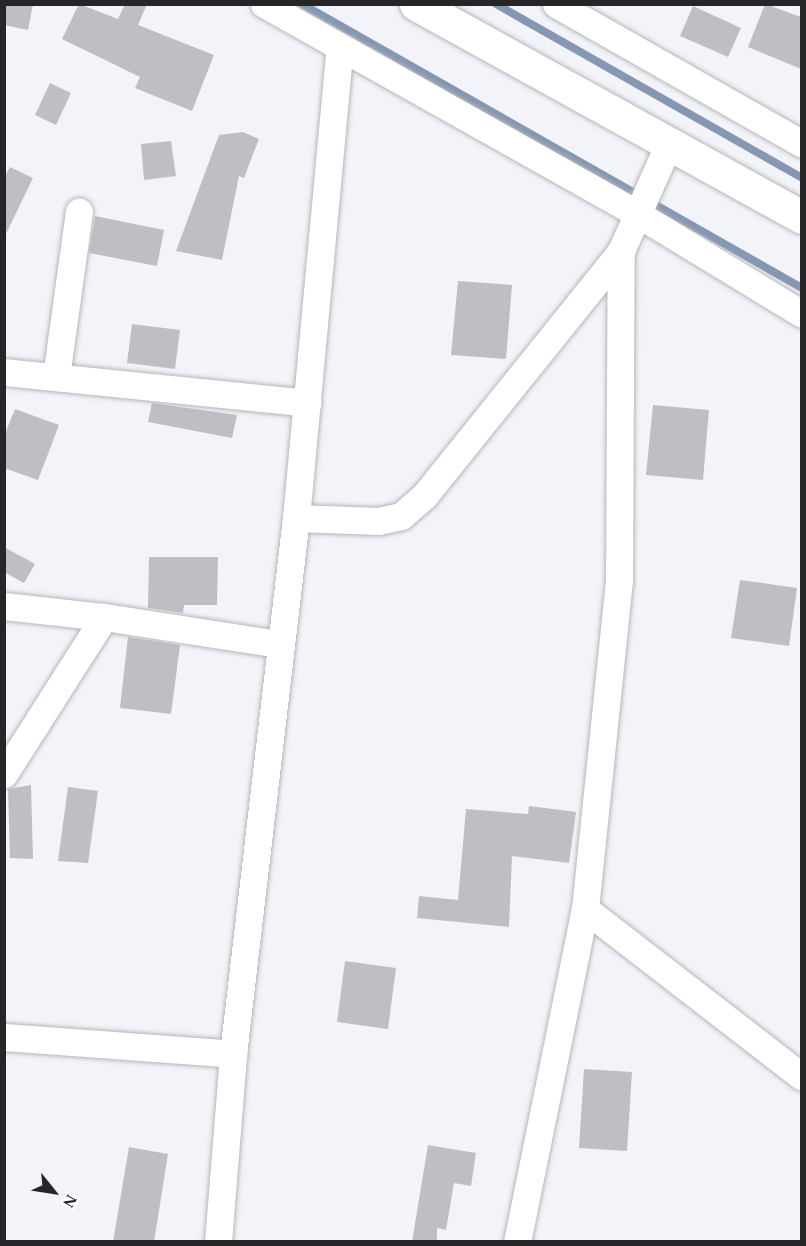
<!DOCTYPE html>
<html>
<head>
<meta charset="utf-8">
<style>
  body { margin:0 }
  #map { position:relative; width:806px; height:1246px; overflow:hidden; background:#f3f4f9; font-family:Georgia,serif }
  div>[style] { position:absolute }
  .stream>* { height:8px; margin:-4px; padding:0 4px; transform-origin:4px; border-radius:4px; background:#8597b2 }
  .building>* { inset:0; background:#bebfc4 }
  .roads { filter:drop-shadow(0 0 2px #b5b6bb) drop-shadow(0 0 2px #b5b6bb) }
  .street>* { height:27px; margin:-13.5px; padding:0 13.5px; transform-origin:13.5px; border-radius:13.5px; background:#fff }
  .highway>* { height:33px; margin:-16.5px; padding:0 16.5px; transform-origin:16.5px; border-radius:16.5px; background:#fff }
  span { translate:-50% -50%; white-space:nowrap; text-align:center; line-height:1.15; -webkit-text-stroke:4.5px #fff; paint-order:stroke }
  .frame { position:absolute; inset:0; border:6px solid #262628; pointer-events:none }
  .north { position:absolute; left:24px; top:1162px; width:60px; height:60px; -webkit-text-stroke:4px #fff; paint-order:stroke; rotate:120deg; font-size:16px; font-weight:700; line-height:24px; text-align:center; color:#262628 }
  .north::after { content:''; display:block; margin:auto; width:21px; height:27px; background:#262628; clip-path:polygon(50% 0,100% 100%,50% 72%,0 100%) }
</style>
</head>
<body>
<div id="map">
  <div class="stream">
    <i style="left:302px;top:4px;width:575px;rotate:29.6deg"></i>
    <i style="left:496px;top:4px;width:352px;rotate:29.6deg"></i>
  </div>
  <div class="building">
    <i style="clip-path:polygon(4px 4px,33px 4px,28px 30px,4px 25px)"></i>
    <i style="clip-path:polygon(79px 4px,118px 19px,125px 4px,147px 4px,138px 25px,214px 55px,192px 111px,135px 88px,140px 77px,62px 39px)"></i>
    <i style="clip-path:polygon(765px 4px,801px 17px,801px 69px,748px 47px)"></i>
    <i style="clip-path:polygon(693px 6px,741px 28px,728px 57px,680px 36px)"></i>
    <i style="clip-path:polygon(50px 83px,71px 93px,56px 125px,35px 115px)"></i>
    <i style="clip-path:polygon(243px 132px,259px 139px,244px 178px,239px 176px,222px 260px,176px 251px,219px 135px)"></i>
    <i style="clip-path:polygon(171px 141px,176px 176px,144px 180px,141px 144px)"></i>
    <i style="clip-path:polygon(10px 167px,33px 178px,4px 238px,4px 178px)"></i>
    <i style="clip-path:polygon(95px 216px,164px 230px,157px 266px,89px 253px)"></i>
    <i style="clip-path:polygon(458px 281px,512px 285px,506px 359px,451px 355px)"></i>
    <i style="clip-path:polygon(132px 324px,180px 330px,175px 369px,127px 363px)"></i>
    <i style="clip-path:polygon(152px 403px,237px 415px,232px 438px,148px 422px)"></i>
    <i style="clip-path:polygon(653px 405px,709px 410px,703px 480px,646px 475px)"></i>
    <i style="clip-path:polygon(15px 409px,59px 425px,38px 480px,4px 468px,4px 436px)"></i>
    <i style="clip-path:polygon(4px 547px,35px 564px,24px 583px,4px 572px)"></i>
    <i style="clip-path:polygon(149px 557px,218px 557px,217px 605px,184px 605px,183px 613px,148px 608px)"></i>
    <i style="clip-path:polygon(740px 580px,797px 588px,789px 646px,731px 638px)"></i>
    <i style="clip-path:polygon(128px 637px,180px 645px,171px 714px,120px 708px)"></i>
    <i style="clip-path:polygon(31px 785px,33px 859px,10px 858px,8px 789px)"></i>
    <i style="clip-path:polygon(68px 787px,98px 791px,88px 863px,58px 861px)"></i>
    <i style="clip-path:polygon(529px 806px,576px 812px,569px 863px,512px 856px,509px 927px,417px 918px,419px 896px,458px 900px,466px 809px,528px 814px)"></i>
    <i style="clip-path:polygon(345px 961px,396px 968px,388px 1029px,337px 1022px)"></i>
    <i style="clip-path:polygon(584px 1069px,632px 1072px,627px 1151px,579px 1148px)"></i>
    <i style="clip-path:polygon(428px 1145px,476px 1153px,471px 1186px,454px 1183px,446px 1230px,437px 1228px,437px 1242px,412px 1242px)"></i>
    <i style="clip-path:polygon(129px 1147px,168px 1154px,154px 1242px,113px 1242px)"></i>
  </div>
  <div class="roads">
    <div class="street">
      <i style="left:264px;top:4px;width:427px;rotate:29.3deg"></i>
      <i style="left:636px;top:213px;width:194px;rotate:31.3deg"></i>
      <i style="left:556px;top:4px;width:283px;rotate:29.6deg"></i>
      <i style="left:4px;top:372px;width:305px;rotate:5.8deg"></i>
      <i style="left:56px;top:377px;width:167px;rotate:-82.1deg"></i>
      <i style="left:296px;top:518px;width:82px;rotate:2.1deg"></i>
      <i style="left:378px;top:521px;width:24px;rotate:-12deg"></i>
      <i style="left:401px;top:516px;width:32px;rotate:-41deg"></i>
      <i style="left:425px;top:495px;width:313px;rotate:-51.2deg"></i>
      <i style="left:4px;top:606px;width:101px;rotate:6.3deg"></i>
      <i style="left:4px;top:774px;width:186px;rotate:-57.5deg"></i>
      <i style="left:104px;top:617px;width:176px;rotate:8.8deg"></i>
      <i style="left:585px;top:909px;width:274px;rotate:37.7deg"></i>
      <i style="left:4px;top:1037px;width:230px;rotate:4.2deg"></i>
      <i style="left:218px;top:1242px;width:189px;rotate:-85.4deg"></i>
      <i style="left:233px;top:1054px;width:540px;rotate:-83.3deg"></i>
      <i style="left:296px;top:518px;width:473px;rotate:-84.7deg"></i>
      <i style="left:517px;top:1242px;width:340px;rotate:-78.5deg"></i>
      <i style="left:585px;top:909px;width:331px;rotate:-84.1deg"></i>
      <i style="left:619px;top:580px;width:329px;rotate:-89.7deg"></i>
      <i style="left:621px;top:251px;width:118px;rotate:-66deg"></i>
    </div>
    <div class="highway">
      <i style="left:416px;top:4px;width:441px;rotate:28.9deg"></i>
    </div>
  </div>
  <div class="frame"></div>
  <div class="north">N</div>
</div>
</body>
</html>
